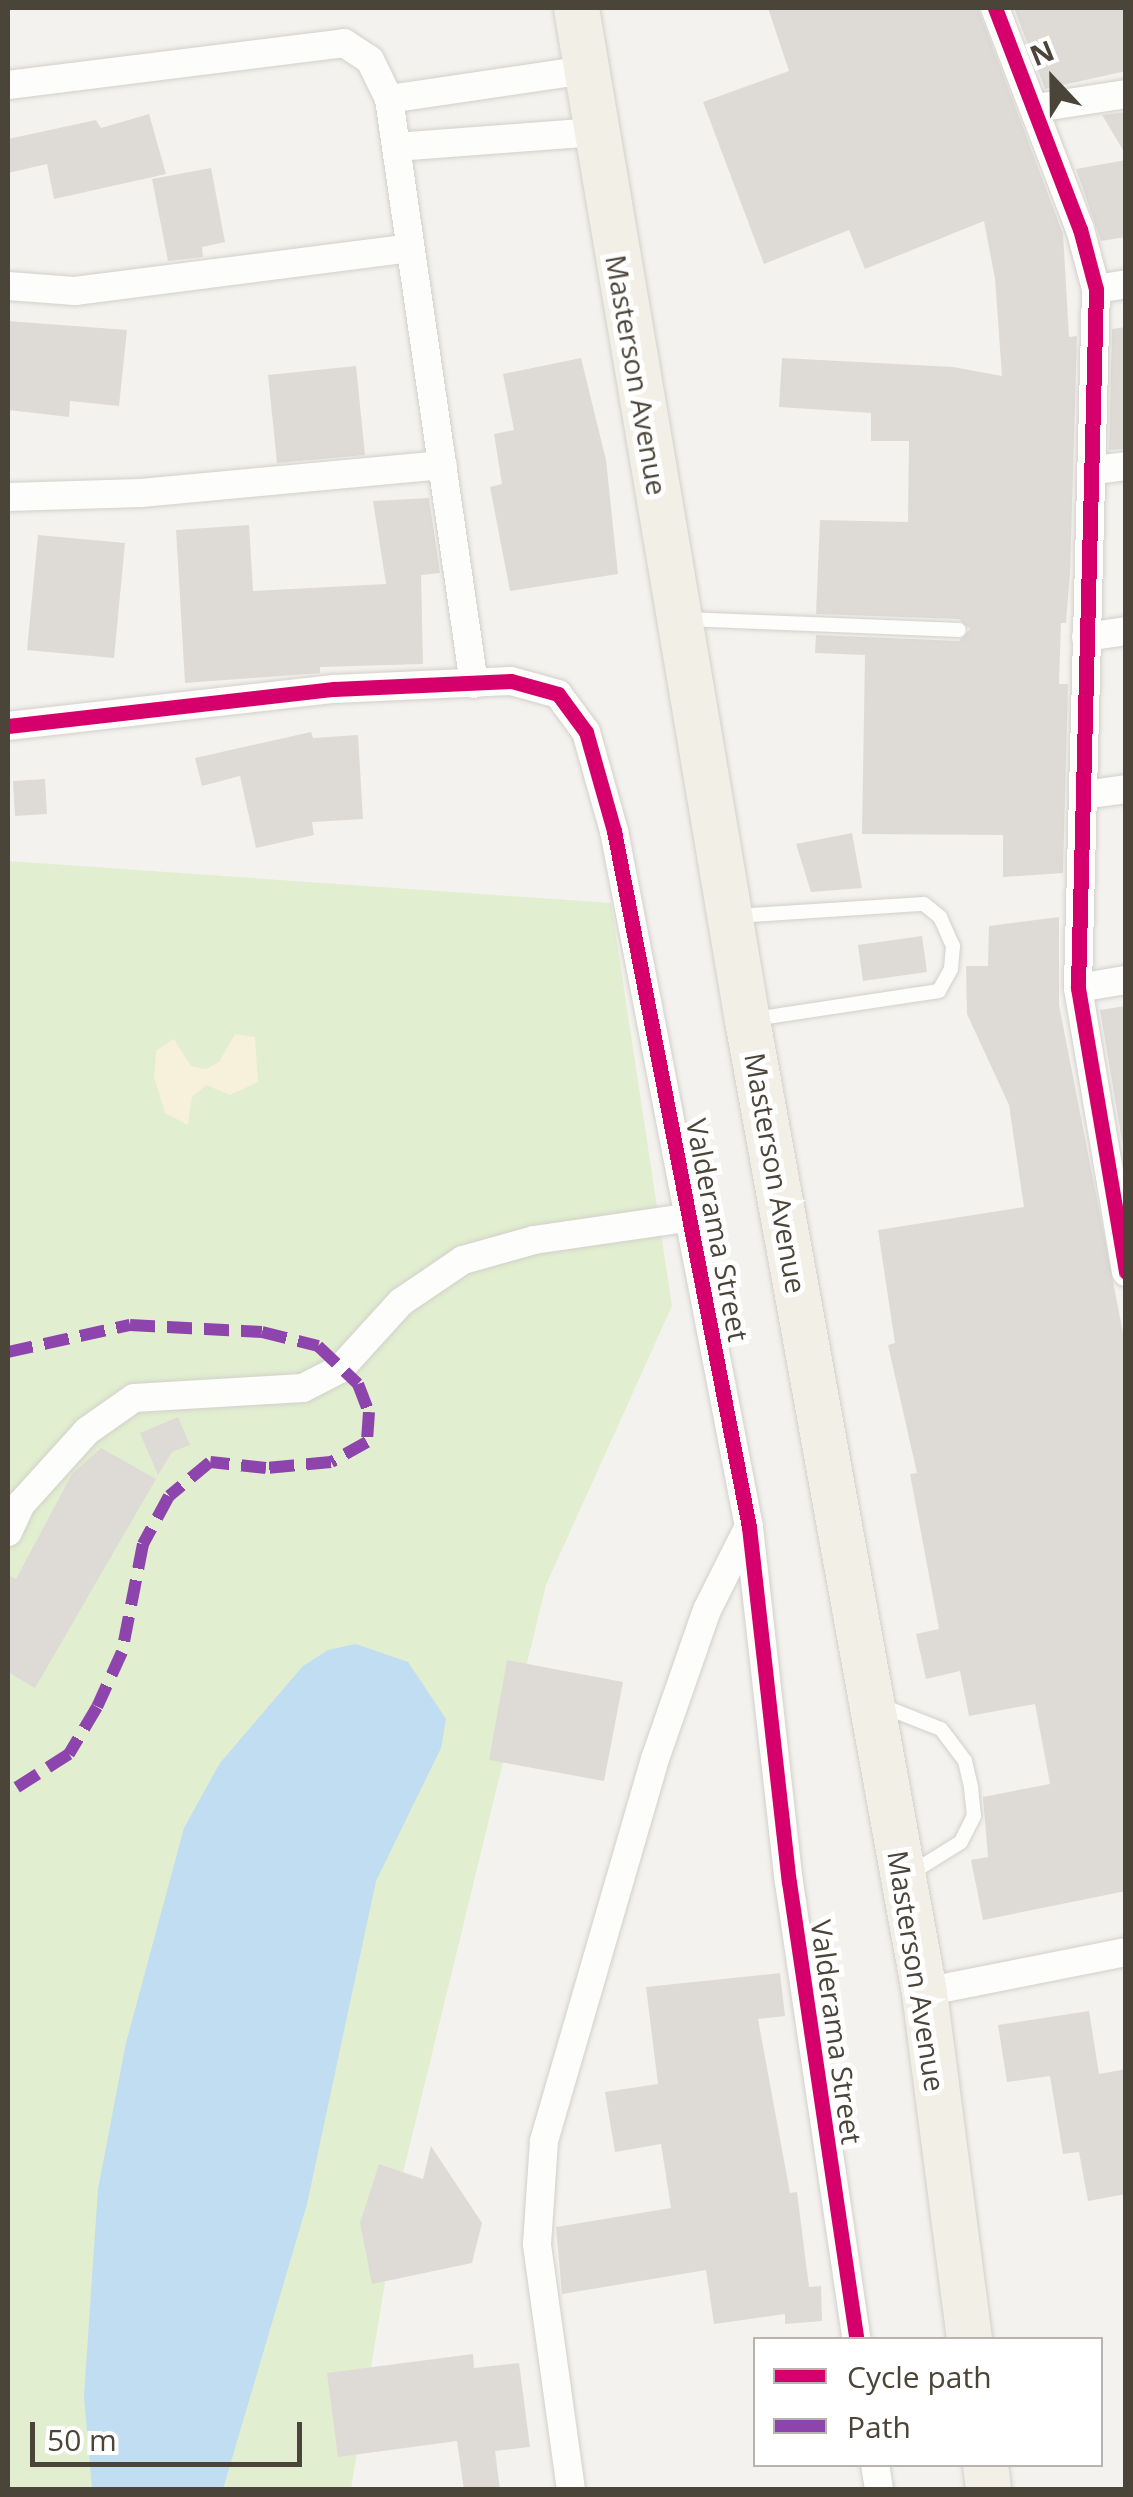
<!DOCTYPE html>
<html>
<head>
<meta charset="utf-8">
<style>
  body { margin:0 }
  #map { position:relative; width:1133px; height:2497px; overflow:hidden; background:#f4f2ee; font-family:"Open Sans",sans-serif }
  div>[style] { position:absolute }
  .green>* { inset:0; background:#e1eecf }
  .sand>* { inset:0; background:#f7f0da }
  .water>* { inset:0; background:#c0ddf1 }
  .building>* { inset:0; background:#dedbd6 }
  .roads { filter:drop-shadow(0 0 2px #d2d0cb) drop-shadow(0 0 2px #d2d0cb) }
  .lane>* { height:14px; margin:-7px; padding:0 7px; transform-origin:7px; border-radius:7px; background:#fdfdfc }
  .street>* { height:28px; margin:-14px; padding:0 14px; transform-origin:14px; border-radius:14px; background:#fdfdfc }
  .primary>* { height:45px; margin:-22.5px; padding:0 22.5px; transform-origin:22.5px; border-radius:22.5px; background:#f2efe6 }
  .quiet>* { height:12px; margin-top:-6px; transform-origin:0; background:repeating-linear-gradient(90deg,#8e44ad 0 25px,transparent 0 37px) }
  .cycleway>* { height:15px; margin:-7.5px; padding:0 7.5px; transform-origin:7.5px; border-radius:7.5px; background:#d6006c }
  span { translate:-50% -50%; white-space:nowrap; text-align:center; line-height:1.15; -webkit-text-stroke:10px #fff; paint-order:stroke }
  .street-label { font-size:28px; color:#4b4439 }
  .frame { position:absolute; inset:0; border:10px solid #4b4439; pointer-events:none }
  .legend { position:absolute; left:753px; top:2337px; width:350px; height:130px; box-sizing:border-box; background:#fff; border:2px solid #b7b4b0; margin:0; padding:12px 18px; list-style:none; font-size:30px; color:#4b4439 }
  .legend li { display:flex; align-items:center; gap:20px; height:50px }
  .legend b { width:50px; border:2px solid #b7b4b0 }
  .north { position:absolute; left:1003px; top:30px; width:100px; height:100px; -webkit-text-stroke:8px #fff; paint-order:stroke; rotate:338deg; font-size:28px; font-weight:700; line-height:40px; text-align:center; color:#4b4439 }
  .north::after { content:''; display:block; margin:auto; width:35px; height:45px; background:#4b4439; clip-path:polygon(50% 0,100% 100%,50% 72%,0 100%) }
  .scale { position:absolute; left:30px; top:2422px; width:272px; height:45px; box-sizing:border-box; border:5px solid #4b4439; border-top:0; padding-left:12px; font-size:30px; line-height:35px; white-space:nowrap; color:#4b4439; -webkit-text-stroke:8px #fff; paint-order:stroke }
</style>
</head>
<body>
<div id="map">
  <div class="green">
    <i style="clip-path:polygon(8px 861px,611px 903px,672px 1306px,546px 1585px,403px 2173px,351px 2489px,8px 2489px)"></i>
  </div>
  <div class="sand">
    <i style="clip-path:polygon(235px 1034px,255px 1037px,258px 1082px,230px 1095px,206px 1085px,192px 1097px,188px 1125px,165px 1113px,154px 1077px,156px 1051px,174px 1039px,191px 1066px,206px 1069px,219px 1062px)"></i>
  </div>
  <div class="water">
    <i style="clip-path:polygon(356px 1644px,408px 1662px,446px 1719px,441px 1748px,376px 1881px,307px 2204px,223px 2489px,92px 2489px,84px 2396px,98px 2189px,126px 2043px,184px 1828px,220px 1763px,303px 1666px,328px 1650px)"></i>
  </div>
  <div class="building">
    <i style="clip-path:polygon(768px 8px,978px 8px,1063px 234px,1069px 337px,1077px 336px,1070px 574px,1066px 623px,1061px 623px,1059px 684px,1068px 684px,1063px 873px,1003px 877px,1003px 835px,862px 834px,865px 655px,815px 653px,816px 635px,959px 641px,970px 629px,959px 619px,816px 614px,820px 520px,908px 522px,909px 441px,871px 441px,871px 413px,779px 407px,782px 358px,953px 367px,1002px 376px,995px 279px,984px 221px,865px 269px,849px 230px,764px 264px,703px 102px,789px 71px)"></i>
    <i style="clip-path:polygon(1014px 8px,1126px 8px,1126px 71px,1045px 89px)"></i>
    <i style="clip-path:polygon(1126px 112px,1126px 155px,1102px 115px)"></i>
    <i style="clip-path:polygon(149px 114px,166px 174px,54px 199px,47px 164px,8px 173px,8px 139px,96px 120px,101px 128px)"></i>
    <i style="clip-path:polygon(1126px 160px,1126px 237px,1101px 241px,1076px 169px)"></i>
    <i style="clip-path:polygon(211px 168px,225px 242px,202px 247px,203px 257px,168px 261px,152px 179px)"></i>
    <i style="clip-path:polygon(8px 321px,127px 330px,119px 406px,70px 401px,69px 417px,8px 410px)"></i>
    <i style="clip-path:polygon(1126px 327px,1126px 449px,1109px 450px,1112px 329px)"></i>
    <i style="clip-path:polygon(581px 358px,606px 460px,618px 574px,510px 591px,490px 487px,502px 484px,494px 434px,514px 430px,503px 374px)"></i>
    <i style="clip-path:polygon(356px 366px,365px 455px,277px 463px,268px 375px)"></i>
    <i style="clip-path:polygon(429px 498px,440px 573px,421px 575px,423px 664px,320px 667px,320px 673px,185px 683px,176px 530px,249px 525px,253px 591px,386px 584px,373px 501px)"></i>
    <i style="clip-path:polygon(38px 535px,125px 543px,114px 658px,27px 650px)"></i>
    <i style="clip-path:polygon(311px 732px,313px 738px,358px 735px,363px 819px,312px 822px,314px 835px,256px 848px,240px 776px,202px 786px,195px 758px)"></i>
    <i style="clip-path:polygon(45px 779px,47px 814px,15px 816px,13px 781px)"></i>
    <i style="clip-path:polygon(852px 833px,862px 888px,811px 892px,796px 844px)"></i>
    <i style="clip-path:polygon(1059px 917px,1059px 1005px,1126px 1348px,1126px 1891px,983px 1920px,971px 1860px,988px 1857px,983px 1797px,1050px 1784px,1035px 1704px,969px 1716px,960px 1671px,926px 1679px,916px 1634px,939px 1629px,910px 1474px,917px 1473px,888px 1345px,895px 1343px,878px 1230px,1024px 1207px,1009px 1105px,967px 1014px,966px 966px,988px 966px,989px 926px)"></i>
    <i style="clip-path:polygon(922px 936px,927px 972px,863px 981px,858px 945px)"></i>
    <i style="clip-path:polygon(1126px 1006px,1126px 1164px,1100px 1010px)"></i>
    <i style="clip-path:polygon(178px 1417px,190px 1445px,172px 1452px,158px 1475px,140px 1433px)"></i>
    <i style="clip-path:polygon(101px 1448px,156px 1479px,35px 1688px,8px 1672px,8px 1575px,16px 1579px,72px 1474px)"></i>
    <i style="clip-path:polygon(507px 1660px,623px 1682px,604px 1781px,489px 1760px)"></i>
    <i style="clip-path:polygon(780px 1973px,785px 2016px,758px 2019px,790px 2193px,797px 2192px,809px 2287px,821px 2286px,822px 2321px,785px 2324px,785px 2314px,714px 2324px,706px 2270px,562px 2294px,556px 2227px,671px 2208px,661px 2144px,615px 2152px,605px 2092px,658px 2084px,646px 1987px)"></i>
    <i style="clip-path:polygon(1089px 2011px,1099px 2074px,1126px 2069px,1126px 2194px,1088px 2201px,1079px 2152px,1063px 2154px,1050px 2076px,1007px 2082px,998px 2025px)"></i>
    <i style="clip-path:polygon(431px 2146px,482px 2223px,472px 2263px,372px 2284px,360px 2223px,379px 2164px,423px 2179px)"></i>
    <i style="clip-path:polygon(473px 2354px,474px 2368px,519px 2363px,530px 2447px,495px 2451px,500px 2490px,464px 2490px,457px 2441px,338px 2457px,327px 2373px)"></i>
  </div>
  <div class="roads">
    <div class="lane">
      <i style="left:686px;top:619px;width:273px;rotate:2.3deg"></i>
      <i style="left:736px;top:916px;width:188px;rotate:-3.7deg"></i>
      <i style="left:924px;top:904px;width:21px;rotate:39deg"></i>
      <i style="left:940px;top:917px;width:32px;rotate:66deg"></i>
      <i style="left:953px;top:946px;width:23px;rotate:95deg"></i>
      <i style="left:951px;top:969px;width:25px;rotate:119deg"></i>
      <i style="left:939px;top:991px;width:188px;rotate:171.4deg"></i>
      <i style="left:880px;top:1705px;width:66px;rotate:21.5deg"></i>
      <i style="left:941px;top:1729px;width:40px;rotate:53deg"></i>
      <i style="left:965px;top:1761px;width:28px;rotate:77deg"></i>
      <i style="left:971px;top:1788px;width:28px;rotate:84deg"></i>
      <i style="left:974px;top:1816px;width:29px;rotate:117deg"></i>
      <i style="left:961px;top:1842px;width:62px;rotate:148.1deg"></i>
    </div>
    <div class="street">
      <i style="left:995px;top:8px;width:237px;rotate:69deg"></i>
      <i style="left:1080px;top:229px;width:62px;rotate:75.1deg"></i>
      <i style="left:1096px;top:289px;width:699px;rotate:91.48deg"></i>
      <i style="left:1078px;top:988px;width:288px;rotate:80.4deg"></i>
      <i style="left:8px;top:85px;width:339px;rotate:-7.1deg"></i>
      <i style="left:344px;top:43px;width:31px;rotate:33deg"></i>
      <i style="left:370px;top:60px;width:43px;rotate:64deg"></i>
      <i style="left:389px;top:99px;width:591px;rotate:81.73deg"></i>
      <i style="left:389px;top:99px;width:198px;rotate:-8.4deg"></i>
      <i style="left:1036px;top:108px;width:91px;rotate:-8.8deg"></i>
      <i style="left:396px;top:147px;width:200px;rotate:-4.3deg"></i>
      <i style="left:8px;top:286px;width:67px;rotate:4.3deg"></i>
      <i style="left:75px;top:291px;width:338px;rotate:-7.3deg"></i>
      <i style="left:1096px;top:289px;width:30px;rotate:-9deg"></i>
      <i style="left:1095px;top:470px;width:31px;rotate:-7deg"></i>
      <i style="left:8px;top:497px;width:133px;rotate:-1.7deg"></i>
      <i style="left:141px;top:493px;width:303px;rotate:-5.3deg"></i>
      <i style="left:1086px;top:637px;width:40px;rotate:-8.5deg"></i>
      <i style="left:8px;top:726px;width:328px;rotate:-6.5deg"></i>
      <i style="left:334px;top:689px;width:177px;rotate:-2.6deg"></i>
      <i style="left:511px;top:681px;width:49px;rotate:15.5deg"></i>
      <i style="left:558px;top:694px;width:47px;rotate:53.6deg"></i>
      <i style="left:586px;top:732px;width:103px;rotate:74.2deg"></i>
      <i style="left:614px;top:831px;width:709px;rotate:79.02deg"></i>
      <i style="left:749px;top:1527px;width:357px;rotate:83.6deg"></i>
      <i style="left:789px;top:1882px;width:463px;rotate:81.6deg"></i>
      <i style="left:1084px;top:795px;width:42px;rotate:-8.1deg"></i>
      <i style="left:1078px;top:988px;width:49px;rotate:-9.5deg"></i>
      <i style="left:8px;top:1532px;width:31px;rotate:-65deg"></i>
      <i style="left:21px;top:1504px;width:98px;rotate:-47.9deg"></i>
      <i style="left:87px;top:1431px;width:57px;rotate:-35.1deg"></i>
      <i style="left:134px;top:1398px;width:169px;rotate:-3.4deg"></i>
      <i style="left:303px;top:1388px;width:42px;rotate:-27.2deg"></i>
      <i style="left:340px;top:1369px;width:91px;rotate:-47.7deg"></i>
      <i style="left:401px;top:1302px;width:75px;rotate:-34.1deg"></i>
      <i style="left:463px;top:1260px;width:74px;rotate:-15.7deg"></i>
      <i style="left:534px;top:1240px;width:159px;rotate:-8.3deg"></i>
      <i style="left:924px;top:1992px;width:206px;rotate:-11.2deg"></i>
      <i style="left:875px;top:2464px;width:26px;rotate:81deg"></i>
      <i style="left:571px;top:2490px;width:248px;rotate:-97.9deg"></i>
      <i style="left:537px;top:2244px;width:103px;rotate:-86.1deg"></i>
      <i style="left:544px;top:2141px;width:398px;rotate:-73.8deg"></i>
      <i style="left:655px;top:1759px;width:158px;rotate:-70.8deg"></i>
      <i style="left:707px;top:1610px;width:92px;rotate:-63.4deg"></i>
    </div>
    <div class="primary">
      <i style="left:576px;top:8px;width:1026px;rotate:80.41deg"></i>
      <i style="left:747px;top:1020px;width:988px;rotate:79.68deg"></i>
      <i style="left:924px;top:1992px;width:351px;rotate:82.6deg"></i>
      <i style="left:985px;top:2464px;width:26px;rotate:83deg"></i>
    </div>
  </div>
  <div class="quiet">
    <i style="left:8px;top:1352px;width:125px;rotate:-12.5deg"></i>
    <i style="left:130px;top:1325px;width:132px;rotate:3deg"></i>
    <i style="left:262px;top:1332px;width:58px;rotate:14deg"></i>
    <i style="left:318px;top:1346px;width:55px;rotate:43.5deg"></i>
    <i style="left:358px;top:1384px;width:30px;rotate:69deg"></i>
    <i style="left:369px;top:1412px;width:30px;rotate:94deg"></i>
    <i style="left:367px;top:1442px;width:41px;rotate:150.9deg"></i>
    <i style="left:331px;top:1462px;width:65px;rotate:174.7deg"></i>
    <i style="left:266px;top:1468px;width:56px;rotate:-173.9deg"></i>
    <i style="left:210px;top:1462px;width:53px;rotate:140.3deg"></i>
    <i style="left:169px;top:1496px;width:55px;rotate:118.4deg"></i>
    <i style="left:143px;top:1544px;width:110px;rotate:101deg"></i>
    <i style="left:122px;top:1652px;width:60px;rotate:114.4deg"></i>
    <i style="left:97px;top:1707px;width:55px;rotate:120.8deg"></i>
    <i style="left:69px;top:1754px;width:72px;rotate:147.4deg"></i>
  </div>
  <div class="cycleway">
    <i style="left:995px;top:8px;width:237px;rotate:69deg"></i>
    <i style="left:1080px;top:229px;width:62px;rotate:75.1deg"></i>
    <i style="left:1096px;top:289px;width:699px;rotate:91.48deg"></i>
    <i style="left:1078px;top:988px;width:288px;rotate:80.4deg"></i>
    <i style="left:8px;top:726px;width:328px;rotate:-6.5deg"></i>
    <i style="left:334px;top:689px;width:177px;rotate:-2.6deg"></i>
    <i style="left:511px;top:681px;width:49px;rotate:15.5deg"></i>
    <i style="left:558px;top:694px;width:47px;rotate:53.6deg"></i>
    <i style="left:586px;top:732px;width:103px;rotate:74.2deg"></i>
    <i style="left:614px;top:831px;width:709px;rotate:79.02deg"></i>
    <i style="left:749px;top:1527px;width:357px;rotate:83.6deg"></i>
    <i style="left:789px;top:1882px;width:463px;rotate:81.6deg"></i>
  </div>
  <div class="street-label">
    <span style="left:637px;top:375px;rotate:80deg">Masterson Avenue</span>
    <span style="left:776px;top:1173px;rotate:80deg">Masterson Avenue</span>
    <span style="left:718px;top:1230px;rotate:79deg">Valderama Street</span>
    <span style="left:917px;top:1971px;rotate:81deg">Masterson Avenue</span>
    <span style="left:837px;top:2032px;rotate:82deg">Valderama Street</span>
  </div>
  <div class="frame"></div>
  <ul class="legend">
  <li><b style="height:12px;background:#d6006c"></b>Cycle path</li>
  <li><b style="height:12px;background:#8e44ad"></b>Path</li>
  </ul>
  <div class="north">N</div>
  <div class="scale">50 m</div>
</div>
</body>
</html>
